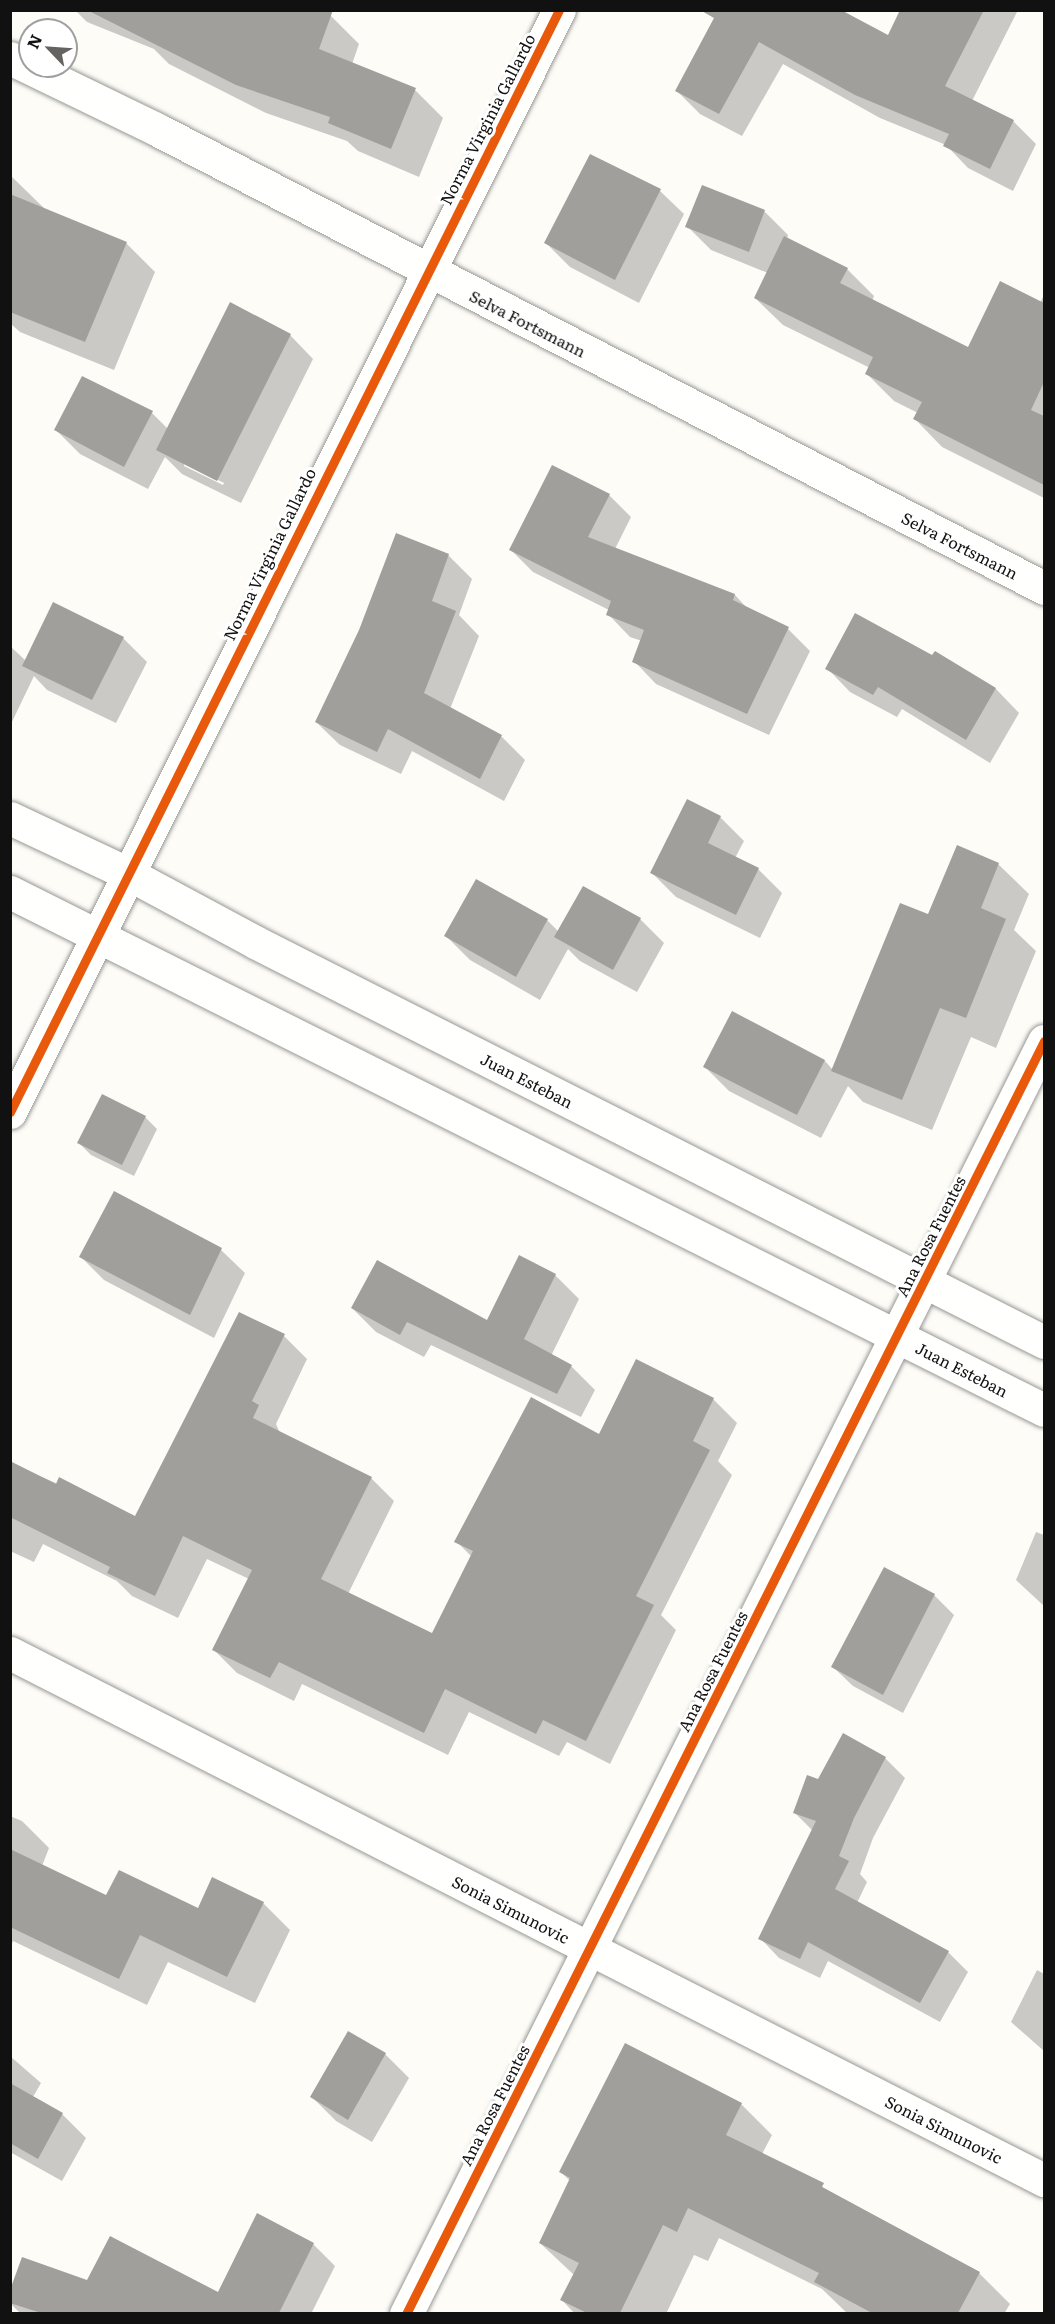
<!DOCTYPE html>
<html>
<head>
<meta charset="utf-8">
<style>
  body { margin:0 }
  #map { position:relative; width:1055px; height:2324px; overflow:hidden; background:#fdfcf7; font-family:Literata,serif }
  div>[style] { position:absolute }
  .shadow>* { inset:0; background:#0003 }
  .building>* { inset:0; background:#a19f9c }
  .roads { filter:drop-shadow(0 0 2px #979795) drop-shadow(0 0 2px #979795) }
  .minor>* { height:33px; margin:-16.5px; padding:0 16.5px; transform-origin:16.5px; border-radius:16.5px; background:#fffffe }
  .cycleway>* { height:9px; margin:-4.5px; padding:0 4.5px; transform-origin:4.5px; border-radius:4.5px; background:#e8590c }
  span { translate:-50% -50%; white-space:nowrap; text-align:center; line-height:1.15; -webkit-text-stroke:6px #fff; paint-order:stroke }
  .street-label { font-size:16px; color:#111 }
  .frame { position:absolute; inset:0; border:12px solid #111; pointer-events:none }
  .north { position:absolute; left:18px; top:18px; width:60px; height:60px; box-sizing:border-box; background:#fff; border:2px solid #a0a0a0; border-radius:50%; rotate:295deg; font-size:16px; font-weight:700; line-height:24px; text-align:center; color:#111 }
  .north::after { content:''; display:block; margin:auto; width:21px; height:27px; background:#646362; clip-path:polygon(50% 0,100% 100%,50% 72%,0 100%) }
</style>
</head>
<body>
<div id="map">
  <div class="shadow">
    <i style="clip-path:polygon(75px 10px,317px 10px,331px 16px,359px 44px,352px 64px,415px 90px,443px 118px,419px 177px,358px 151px,347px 141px,266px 113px,169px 64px,154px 49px,87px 22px)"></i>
    <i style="clip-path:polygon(719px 10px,888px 37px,902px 10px,1018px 10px,972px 101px,1013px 121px,1036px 144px,1013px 191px,968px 168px,946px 145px,880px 118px,783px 64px,742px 136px,700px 114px,677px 91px)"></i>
    <i style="clip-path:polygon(10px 175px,46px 210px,126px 243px,155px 272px,114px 370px,20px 332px,10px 323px)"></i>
    <i style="clip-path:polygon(703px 187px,765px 212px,788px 235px,787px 239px,847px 269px,874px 296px,872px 301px,968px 349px,1040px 303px,1044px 295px,1044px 498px,942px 447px,915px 419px,918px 413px,894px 401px,867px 374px,870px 368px,783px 325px,755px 298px,768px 273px,711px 250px,687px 226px)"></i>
    <i style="clip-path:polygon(660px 191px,684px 214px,639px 303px,570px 267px,546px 243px)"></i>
    <i style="clip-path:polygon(evenodd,290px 335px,313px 359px,241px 503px,182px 474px,165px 457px,148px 489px,80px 454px,56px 430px,152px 413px,168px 429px,290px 335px,184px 463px,224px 483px,223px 485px,184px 466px,184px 463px)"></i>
    <i style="clip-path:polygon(609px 495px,631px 517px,615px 549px,735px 595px,748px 609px,788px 629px,810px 651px,769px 735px,656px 684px,634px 661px,642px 641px,630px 637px,608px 614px,609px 610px,533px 572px,511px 550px)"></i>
    <i style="clip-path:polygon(448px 555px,472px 579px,459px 615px,479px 636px,450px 709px,502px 737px,525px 760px,504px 801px,412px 751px,401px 774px,340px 745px,316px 722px)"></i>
    <i style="clip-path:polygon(123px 638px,147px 662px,116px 723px,47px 690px,34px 676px,10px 726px,10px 646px,26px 661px)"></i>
    <i style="clip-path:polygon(935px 653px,996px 689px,1019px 713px,990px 763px,902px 709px,897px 717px,850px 692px,827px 668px,933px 657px)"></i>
    <i style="clip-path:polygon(720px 817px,744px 841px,735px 858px,758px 869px,782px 893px,760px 938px,676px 897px,652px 873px)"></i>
    <i style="clip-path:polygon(998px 864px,1029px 894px,1014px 930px,1036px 951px,996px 1048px,971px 1037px,932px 1130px,863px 1102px,848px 1086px,821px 1138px,729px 1091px,705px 1067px,733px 1013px,825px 1061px,833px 1070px,929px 916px)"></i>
    <i style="clip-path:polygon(584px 888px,640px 919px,664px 943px,637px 992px,580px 961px,568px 949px,540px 1000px,470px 960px,446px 936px,547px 920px,559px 932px)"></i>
    <i style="clip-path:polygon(145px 1117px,157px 1129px,134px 1176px,91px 1155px,79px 1143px)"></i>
    <i style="clip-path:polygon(221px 1250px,245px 1273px,214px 1338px,104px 1280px,81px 1257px)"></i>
    <i style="clip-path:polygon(555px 1275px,579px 1299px,551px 1356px,571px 1366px,595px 1390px,581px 1417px,431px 1345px,424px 1357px,376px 1332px,352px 1308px,488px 1322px)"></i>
    <i style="clip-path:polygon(284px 1336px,307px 1359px,276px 1424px,280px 1433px,371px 1478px,394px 1501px,348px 1594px,433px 1635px,472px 1557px,456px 1541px,600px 1436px,713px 1399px,737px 1423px,718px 1461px,732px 1475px,661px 1615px,676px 1630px,610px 1764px,567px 1742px,559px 1756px,469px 1712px,448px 1755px,302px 1684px,294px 1701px,237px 1673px,214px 1650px,249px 1579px,207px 1559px,178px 1618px,132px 1596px,117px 1581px,43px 1544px,34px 1562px,10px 1551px,10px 1463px,136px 1518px)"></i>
    <i style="clip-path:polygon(1036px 1532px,1044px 1535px,1044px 1606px,1016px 1580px)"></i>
    <i style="clip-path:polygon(934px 1595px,954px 1615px,903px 1713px,853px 1686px,833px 1667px)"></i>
    <i style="clip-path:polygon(885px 1758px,905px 1778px,873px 1838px,860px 1874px,867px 1882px,857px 1903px,948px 1952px,968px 1972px,940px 2022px,828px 1961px,820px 1978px,779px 1958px,760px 1938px,813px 1831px,795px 1813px,819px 1781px)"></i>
    <i style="clip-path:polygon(10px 1816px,22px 1821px,49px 1848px,42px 1866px,106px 1897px,198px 1910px,263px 1903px,290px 1930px,255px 2003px,168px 1962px,147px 2005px,13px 1941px,10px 1949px)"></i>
    <i style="clip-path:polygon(1037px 1970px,1044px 1974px,1044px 2051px,1011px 2022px)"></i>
    <i style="clip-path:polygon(385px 2054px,409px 2078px,372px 2142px,336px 2121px,312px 2097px)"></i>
    <i style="clip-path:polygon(10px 2056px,41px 2083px,33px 2097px,62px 2114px,86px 2138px,62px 2181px,10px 2152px)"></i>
    <i style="clip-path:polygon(741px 2104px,772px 2135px,762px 2154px,979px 2273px,1010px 2304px,1004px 2314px,848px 2314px,822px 2289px,719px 2238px,708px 2261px,694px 2255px,666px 2314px,575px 2314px,562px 2300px,574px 2275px,540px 2243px,570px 2181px,561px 2172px)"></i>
    <i style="clip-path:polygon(313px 2244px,335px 2266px,311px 2314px,21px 2314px,10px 2303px,88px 2282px,219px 2294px)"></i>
  </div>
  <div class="building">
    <i style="clip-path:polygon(87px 10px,333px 10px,319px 49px,416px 88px,391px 149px,328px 123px,330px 117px,236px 85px)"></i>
    <i style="clip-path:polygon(700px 10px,841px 10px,888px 35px,900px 10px,984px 10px,945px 86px,1014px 120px,990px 169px,943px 146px,949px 134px,855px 95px,759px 42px,719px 114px,675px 91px,714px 18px)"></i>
    <i style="clip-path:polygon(590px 154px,661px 189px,615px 280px,544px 243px)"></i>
    <i style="clip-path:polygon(702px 185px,765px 210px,749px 252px,685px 227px)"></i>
    <i style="clip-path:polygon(10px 194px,127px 242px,85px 342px,10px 312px)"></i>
    <i style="clip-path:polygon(784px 236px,848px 268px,840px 283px,968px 347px,1000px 281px,1044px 303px,1044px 382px,1031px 410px,1044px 416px,1044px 485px,913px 419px,922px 402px,865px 374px,873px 357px,754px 298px)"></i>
    <i style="clip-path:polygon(230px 302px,291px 334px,217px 481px,156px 450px)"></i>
    <i style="clip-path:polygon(82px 376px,153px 411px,124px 467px,54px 430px)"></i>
    <i style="clip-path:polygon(552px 465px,610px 494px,588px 537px,735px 594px,733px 600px,789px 627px,747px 714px,632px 662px,644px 630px,606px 615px,611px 601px,509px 550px)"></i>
    <i style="clip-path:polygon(396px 533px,449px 554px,432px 601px,456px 611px,424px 693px,502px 735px,480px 779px,388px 729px,377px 752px,315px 722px,359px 630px)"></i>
    <i style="clip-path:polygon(53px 602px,124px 637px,92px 700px,22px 666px)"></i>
    <i style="clip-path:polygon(855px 613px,932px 655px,935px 651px,996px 688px,966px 740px,878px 687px,873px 695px,825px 669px)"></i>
    <i style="clip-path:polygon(687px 799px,721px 816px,708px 843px,759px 868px,736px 915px,650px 873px)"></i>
    <i style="clip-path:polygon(957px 845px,999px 863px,981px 908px,1006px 919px,966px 1018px,940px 1008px,902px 1100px,831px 1071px,900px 903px,928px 914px)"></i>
    <i style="clip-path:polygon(476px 879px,548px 919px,516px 977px,444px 936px)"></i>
    <i style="clip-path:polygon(583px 886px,641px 918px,613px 970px,554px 937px)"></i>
    <i style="clip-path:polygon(732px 1011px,825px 1060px,797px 1115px,703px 1067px)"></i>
    <i style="clip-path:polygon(102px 1094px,146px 1116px,122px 1165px,77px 1143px)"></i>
    <i style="clip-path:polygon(114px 1191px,222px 1248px,190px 1315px,79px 1257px)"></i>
    <i style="clip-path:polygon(519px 1255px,556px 1274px,524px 1339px,572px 1365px,557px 1394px,407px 1322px,400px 1335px,351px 1308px,377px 1260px,487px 1320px)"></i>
    <i style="clip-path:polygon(239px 1312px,285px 1334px,252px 1401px,259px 1405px,253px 1418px,372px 1477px,321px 1579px,432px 1633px,473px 1551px,454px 1542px,531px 1397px,599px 1434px,636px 1359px,714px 1398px,693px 1441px,710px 1450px,636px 1596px,654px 1605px,586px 1741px,543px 1720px,536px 1734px,445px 1689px,424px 1733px,279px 1662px,270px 1678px,212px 1650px,252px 1570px,183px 1536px,155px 1596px,107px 1573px,110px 1567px,10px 1517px,10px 1461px,56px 1484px,59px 1477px,135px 1516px)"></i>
    <i style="clip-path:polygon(884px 1567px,935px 1594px,883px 1695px,831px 1667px)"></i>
    <i style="clip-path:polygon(843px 1733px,886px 1757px,854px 1818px,839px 1856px,849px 1861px,835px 1889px,949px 1951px,920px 2003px,808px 1942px,800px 1959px,758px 1939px,816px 1821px,793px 1813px,807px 1775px,818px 1779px)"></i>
    <i style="clip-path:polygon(10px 1849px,106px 1895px,119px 1870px,198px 1908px,212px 1877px,264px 1902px,227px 1977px,140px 1935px,119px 1979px,10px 1927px)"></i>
    <i style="clip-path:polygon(348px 2031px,386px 2053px,348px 2120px,310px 2097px)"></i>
    <i style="clip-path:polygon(625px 2043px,742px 2103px,726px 2135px,824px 2183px,822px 2187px,980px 2272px,958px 2313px,872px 2313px,814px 2282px,819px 2273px,688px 2208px,677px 2232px,663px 2225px,620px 2313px,587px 2313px,560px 2300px,579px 2263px,539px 2243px,570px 2178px,559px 2172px)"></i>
    <i style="clip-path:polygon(10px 2083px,63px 2113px,38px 2159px,10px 2143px)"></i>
    <i style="clip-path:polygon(257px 2213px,314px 2243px,279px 2313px,41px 2313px,10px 2303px,10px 2290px,22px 2257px,87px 2280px,110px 2236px,218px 2292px)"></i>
  </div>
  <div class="roads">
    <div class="minor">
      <i style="left:10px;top:58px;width:162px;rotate:25.9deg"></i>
      <i style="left:156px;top:129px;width:1000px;rotate:27.33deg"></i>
      <i style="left:10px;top:818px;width:129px;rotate:25.2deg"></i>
      <i style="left:127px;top:873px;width:145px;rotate:28.3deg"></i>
      <i style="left:255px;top:942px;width:885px;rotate:26.88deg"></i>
      <i style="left:10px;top:892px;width:1156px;rotate:26.61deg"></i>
      <i style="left:10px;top:1112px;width:1231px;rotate:-63.52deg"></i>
      <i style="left:10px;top:1653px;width:1161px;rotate:27.01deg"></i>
      <i style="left:406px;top:2314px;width:1424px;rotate:-63.38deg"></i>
    </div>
  </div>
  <div class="cycleway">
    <i style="left:10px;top:1112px;width:1231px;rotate:-63.52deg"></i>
    <i style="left:406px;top:2314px;width:1424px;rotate:-63.38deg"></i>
  </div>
  <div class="street-label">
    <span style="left:487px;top:119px;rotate:-63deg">Norma Virginia Gallardo</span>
    <span style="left:528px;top:323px;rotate:27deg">Selva Fortsmann</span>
    <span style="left:960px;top:545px;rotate:27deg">Selva Fortsmann</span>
    <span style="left:269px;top:554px;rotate:-64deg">Norma Virginia Gallardo</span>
    <span style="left:527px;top:1080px;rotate:27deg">Juan Esteban</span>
    <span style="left:930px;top:1236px;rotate:-63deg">Ana Rosa Fuentes</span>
    <span style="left:962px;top:1369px;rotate:27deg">Juan Esteban</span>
    <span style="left:712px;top:1671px;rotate:-63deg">Ana Rosa Fuentes</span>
    <span style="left:511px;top:1909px;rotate:27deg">Sonia Simunovic</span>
    <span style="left:494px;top:2105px;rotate:-63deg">Ana Rosa Fuentes</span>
    <span style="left:944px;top:2129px;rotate:27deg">Sonia Simunovic</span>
  </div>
  <div class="frame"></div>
  <div class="north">N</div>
</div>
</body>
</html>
